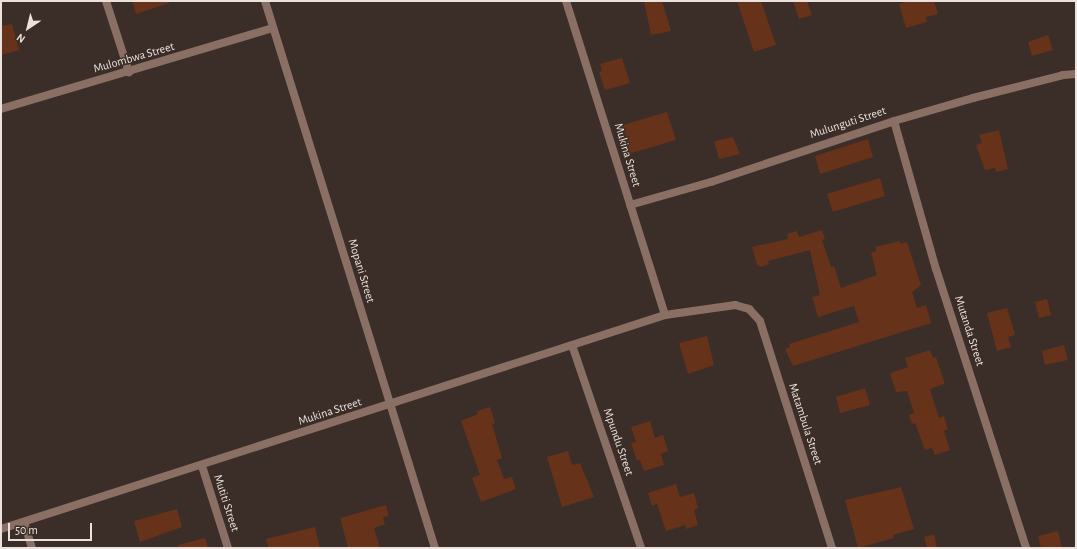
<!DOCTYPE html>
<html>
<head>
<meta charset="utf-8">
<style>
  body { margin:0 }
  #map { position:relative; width:1077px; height:549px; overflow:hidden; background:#3b2d27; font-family:"Alegreya Sans",sans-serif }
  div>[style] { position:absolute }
  .building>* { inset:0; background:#67321a }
  .minor>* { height:8px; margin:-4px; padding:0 4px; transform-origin:4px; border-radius:4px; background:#8a6f64 }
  span { translate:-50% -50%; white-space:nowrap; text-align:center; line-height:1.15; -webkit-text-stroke:3px #3b2d27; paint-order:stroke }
  .street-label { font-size:12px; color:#ebe2de }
  .frame { position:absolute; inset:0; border:2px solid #ebe2de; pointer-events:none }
  .north { position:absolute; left:8px; top:8px; width:40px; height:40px; -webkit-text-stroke:3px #3b2d27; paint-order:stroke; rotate:215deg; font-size:11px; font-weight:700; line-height:16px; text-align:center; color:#ebe2de }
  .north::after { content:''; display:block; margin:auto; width:14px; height:18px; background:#ebe2de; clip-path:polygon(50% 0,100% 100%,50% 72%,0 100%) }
  .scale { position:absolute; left:8px; top:523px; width:84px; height:18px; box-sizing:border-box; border:2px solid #ebe2de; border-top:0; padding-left:5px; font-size:12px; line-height:14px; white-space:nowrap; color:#ebe2de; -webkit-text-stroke:3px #3b2d27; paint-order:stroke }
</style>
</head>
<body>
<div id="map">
  <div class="building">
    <i style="clip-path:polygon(132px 1px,169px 1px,169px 3px,136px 14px)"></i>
    <i style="clip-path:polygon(644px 1px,662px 1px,671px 31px,651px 35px)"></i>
    <i style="clip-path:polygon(737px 1px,761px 1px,776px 45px,754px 52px)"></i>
    <i style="clip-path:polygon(793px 1px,807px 1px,812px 15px,799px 19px)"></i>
    <i style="clip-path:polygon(908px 1px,934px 1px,938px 14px,926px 17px,927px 22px,906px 28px,899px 4px)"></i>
    <i style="clip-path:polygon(12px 24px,19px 50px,1px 55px,1px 26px)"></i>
    <i style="clip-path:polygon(1048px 35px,1053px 50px,1032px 56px,1028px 42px)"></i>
    <i style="clip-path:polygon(622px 58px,630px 83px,605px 90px,599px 72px,602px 71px,600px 64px)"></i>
    <i style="clip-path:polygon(667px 112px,676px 140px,625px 155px,616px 127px)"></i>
    <i style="clip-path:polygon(999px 130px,1008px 169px,996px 172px,995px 168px,985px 170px,976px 145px,982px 143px,979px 135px)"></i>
    <i style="clip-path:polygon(733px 137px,740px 154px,719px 159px,714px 141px)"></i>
    <i style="clip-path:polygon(868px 139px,873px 157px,820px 174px,815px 156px)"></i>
    <i style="clip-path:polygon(880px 178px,885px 196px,833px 212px,827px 194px)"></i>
    <i style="clip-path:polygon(822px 230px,825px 239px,822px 240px,831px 267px,834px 266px,841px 288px,877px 275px,871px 253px,876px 251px,875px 247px,900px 241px,900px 244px,907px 242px,921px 285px,912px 292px,917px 308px,926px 305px,931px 323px,793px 366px,785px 349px,790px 347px,789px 344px,859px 322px,854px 306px,818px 317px,812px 297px,820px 295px,810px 250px,768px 261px,769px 264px,760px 267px,757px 265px,752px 247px,788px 239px,787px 234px,797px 231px,799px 237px)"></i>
    <i style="clip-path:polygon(1047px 299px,1051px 315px,1039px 318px,1035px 302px)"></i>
    <i style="clip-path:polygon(1007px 308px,1015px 335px,1008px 337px,1011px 347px,997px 351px,987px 313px)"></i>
    <i style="clip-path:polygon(707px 336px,714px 365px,688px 374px,679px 343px)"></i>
    <i style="clip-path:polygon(1064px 345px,1068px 360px,1045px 365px,1042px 351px)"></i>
    <i style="clip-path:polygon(930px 350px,933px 358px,936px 357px,944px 381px,944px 384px,930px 389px,939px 418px,944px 416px,948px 429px,944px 431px,950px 450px,935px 455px,932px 448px,925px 450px,915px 423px,912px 424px,909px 415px,914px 413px,907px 391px,896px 392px,890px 373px,908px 367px,905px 358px)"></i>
    <i style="clip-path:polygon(865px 388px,870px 405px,840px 413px,836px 397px)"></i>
    <i style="clip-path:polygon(490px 407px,495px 423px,492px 424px,502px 458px,497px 460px,504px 479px,512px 477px,516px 489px,481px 502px,472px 478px,480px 475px,461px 421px,478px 414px,477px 411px)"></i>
    <i style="clip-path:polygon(650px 421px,655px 438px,663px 435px,668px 451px,661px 454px,664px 465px,644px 471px,640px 460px,637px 461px,631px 443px,636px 442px,631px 427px)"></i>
    <i style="clip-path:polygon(568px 451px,572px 465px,580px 463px,594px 497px,562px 507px,547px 457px)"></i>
    <i style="clip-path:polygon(676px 484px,680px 497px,694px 493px,698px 508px,694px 510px,698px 525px,686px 529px,685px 525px,666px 531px,657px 504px,652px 506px,648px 493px)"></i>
    <i style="clip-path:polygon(901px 487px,914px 529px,893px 535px,894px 538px,858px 548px,845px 500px)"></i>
    <i style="clip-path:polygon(386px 505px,389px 516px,383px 517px,385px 524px,374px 528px,380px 548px,348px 548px,340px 518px)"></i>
    <i style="clip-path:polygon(177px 509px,182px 527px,140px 542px,134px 521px)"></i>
    <i style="clip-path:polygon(315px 527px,320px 548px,269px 548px,266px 539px)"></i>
    <i style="clip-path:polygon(1058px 531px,1062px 548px,1041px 548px,1038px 536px)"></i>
    <i style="clip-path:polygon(934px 534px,937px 548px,927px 548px,924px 537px)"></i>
    <i style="clip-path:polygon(205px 538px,208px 548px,178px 548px,178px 545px)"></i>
  </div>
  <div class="minor">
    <i style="left:106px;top:1px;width:75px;rotate:72.1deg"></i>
    <i style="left:265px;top:1px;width:573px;rotate:72.74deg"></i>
    <i style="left:566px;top:1px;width:329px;rotate:72.5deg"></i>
    <i style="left:1px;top:109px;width:284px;rotate:-16.6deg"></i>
    <i style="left:894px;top:121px;width:154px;rotate:74.2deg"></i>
    <i style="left:936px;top:269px;width:293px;rotate:72.1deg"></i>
    <i style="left:630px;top:205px;width:84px;rotate:-15.9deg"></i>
    <i style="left:711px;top:182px;width:193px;rotate:-18.4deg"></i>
    <i style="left:894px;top:121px;width:82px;rotate:-16.2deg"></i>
    <i style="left:973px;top:98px;width:93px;rotate:-14.3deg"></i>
    <i style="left:1063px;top:75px;width:13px;rotate:-4deg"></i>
    <i style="left:572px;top:345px;width:214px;rotate:71.2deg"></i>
    <i style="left:202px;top:466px;width:86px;rotate:72.4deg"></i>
    <i style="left:24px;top:522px;width:27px;rotate:73deg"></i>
    <i style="left:1px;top:529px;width:698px;rotate:-17.86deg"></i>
    <i style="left:665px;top:315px;width:71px;rotate:-8.1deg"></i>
    <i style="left:735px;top:305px;width:15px;rotate:16deg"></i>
    <i style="left:749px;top:309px;width:16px;rotate:47deg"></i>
    <i style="left:760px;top:321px;width:238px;rotate:72.4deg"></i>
  </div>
  <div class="street-label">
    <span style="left:134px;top:58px;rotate:-16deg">Mulombwa Street</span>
    <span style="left:848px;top:123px;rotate:-18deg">Mulunguti Street</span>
    <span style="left:627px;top:155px;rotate:73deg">Mukina Street</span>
    <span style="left:361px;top:271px;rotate:73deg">Mopani Street</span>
    <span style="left:969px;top:331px;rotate:72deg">Mutanda Street</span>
    <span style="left:330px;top:412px;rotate:-18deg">Mukina Street</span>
    <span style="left:805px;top:424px;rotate:72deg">Matambula Street</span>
    <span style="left:618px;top:442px;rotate:71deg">Mpundu Street</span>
    <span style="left:226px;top:503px;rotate:72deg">Mutiti Street</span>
  </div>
  <div class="frame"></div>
  <div class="north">N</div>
  <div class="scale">50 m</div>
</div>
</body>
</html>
